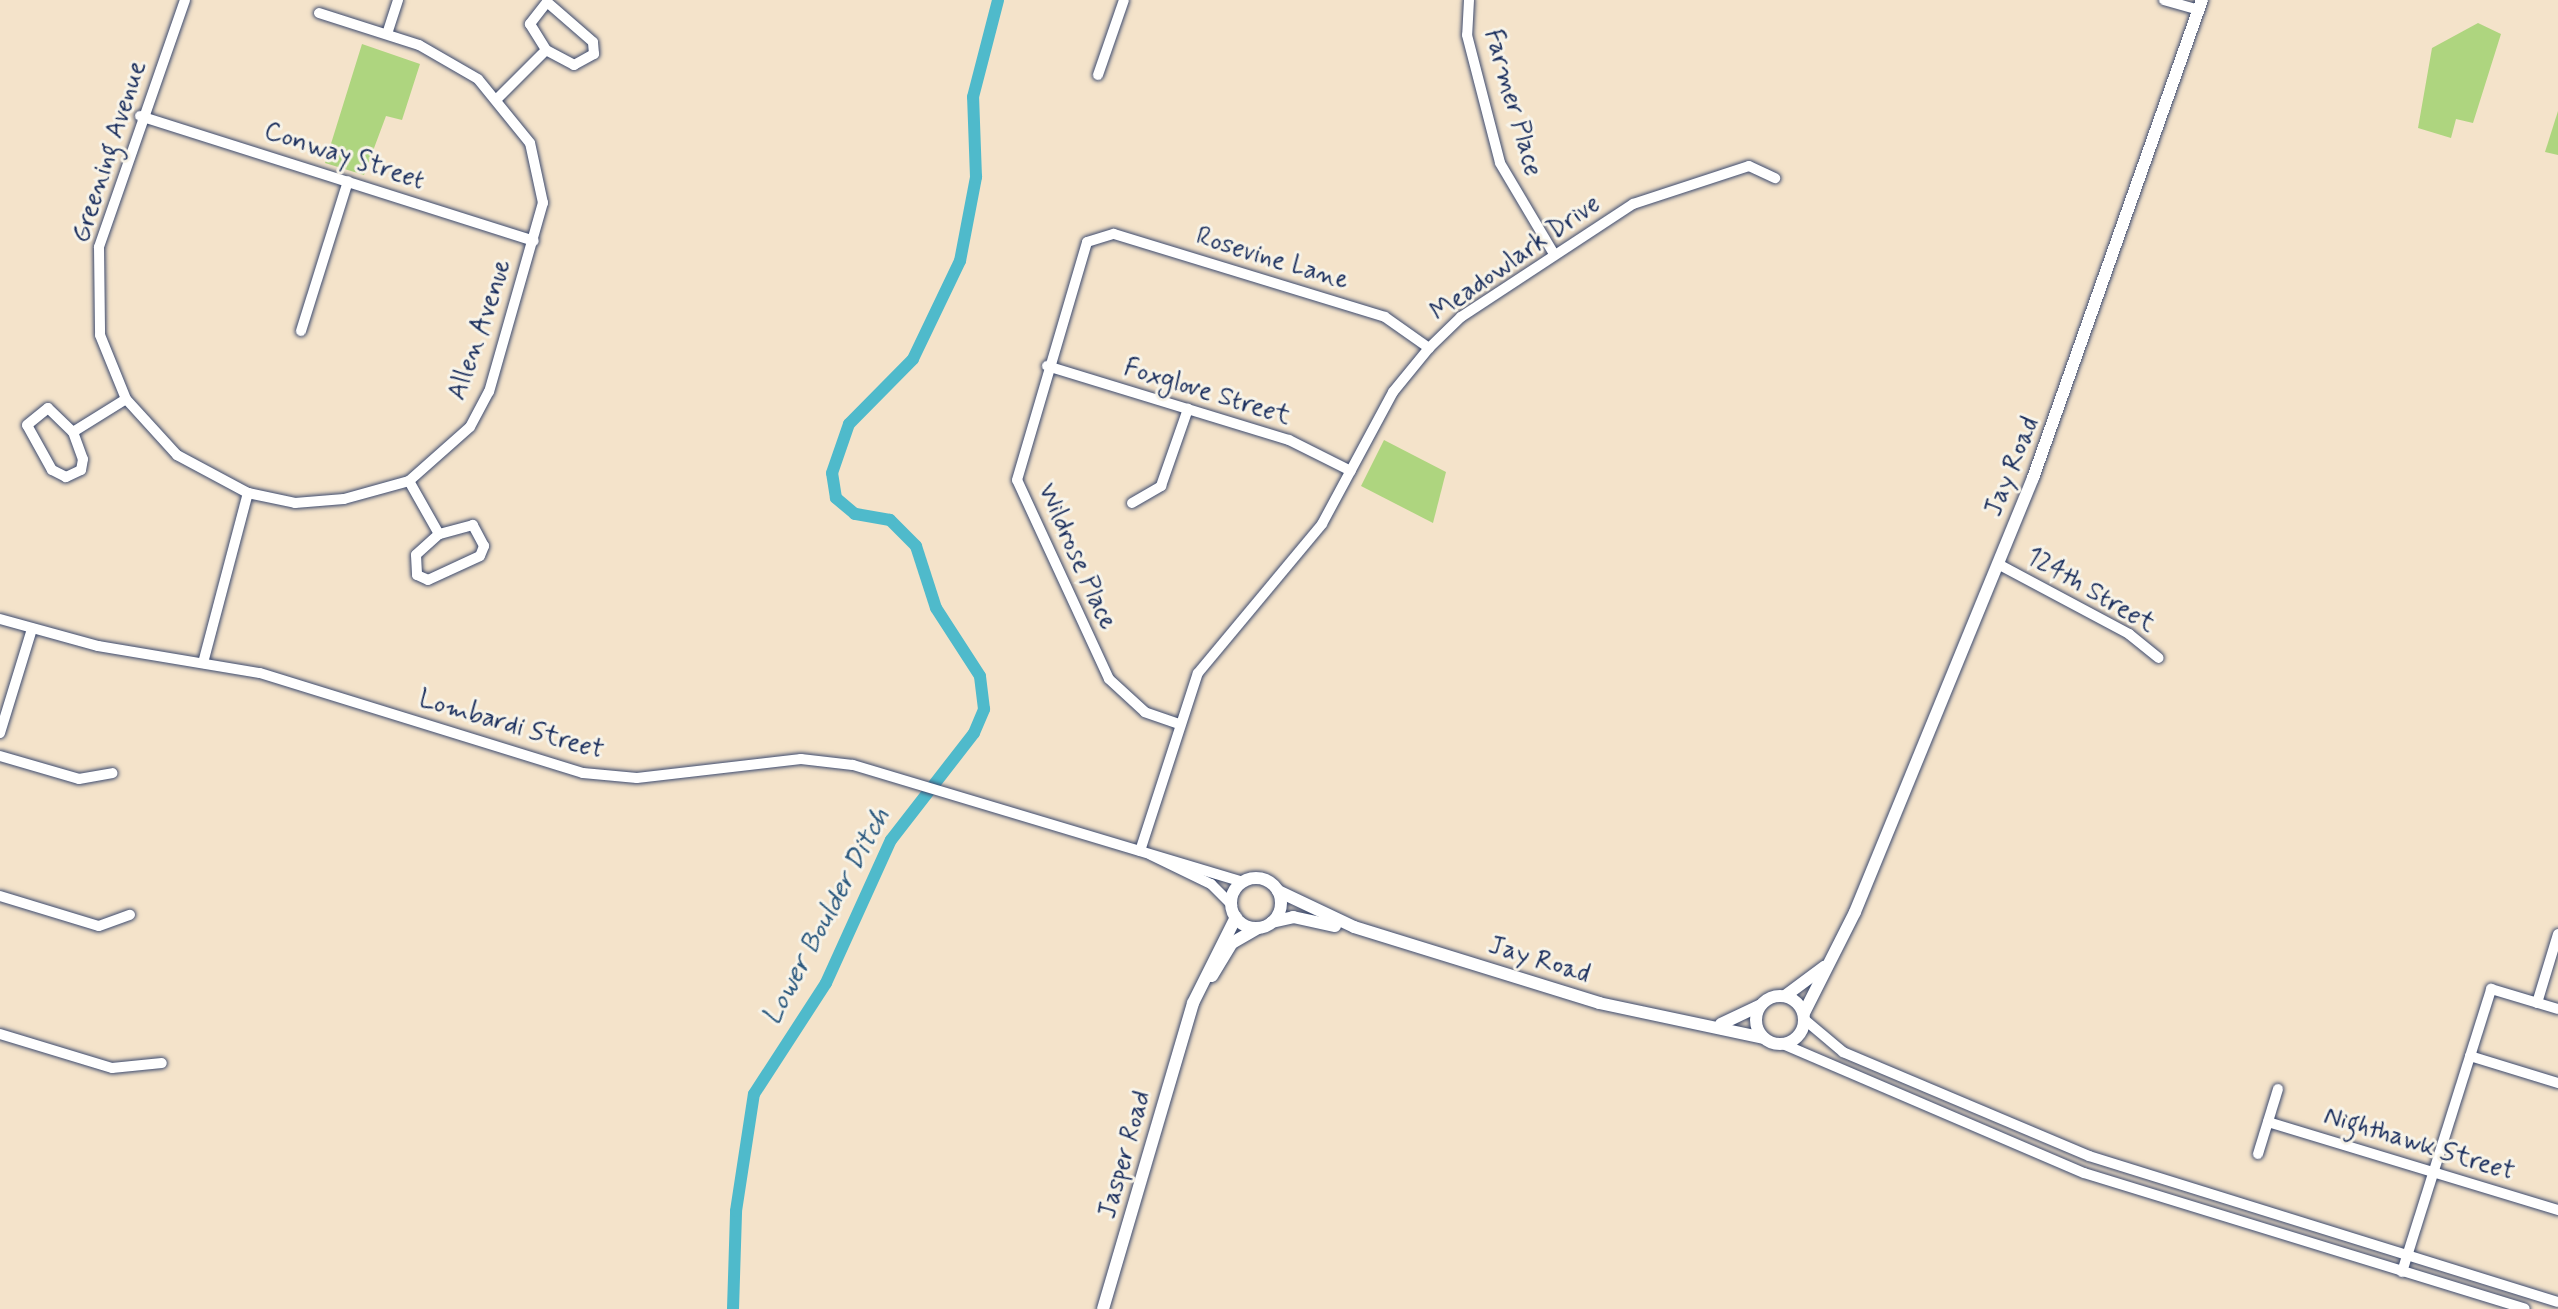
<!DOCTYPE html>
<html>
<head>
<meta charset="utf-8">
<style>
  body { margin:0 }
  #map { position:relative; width:2558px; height:1309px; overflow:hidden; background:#f4e3ca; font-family:Mynerve,sans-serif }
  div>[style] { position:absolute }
  .green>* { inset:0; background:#aed57f }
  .canal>* { height:12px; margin:-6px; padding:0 6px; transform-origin:6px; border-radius:6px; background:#4fbacb }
  .roads { filter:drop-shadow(0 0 2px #3c4a6e) drop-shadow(0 0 2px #3c4a6e) }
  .minor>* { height:10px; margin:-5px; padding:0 5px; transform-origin:5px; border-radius:5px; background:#fff }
  .tertiary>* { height:12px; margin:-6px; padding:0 6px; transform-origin:6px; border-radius:6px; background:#fff }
  .tertiary>.ring { margin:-6px; padding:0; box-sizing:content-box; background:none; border:12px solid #fff; border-radius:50% }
  span { translate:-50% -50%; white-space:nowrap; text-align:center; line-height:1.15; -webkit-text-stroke:6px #f7f3e8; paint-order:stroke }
  .street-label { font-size:26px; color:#1b2f5e }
  .water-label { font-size:28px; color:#2b597f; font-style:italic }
</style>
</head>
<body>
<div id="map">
  <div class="green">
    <i style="clip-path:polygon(2478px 23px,2501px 34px,2473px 123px,2456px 119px,2451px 138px,2418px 128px,2432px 48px)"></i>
    <i style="clip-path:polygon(362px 44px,420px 64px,402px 120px,386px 116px,364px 175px,325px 163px)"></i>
    <i style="clip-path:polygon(2558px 111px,2558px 155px,2545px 152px)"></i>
    <i style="clip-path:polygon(1384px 440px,1446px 472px,1433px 523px,1361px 486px)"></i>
  </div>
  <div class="canal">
    <i style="left:733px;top:1309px;width:98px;rotate:-88.2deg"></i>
    <i style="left:736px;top:1211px;width:118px;rotate:-81.3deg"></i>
    <i style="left:754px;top:1094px;width:132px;rotate:-57deg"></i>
    <i style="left:826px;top:983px;width:157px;rotate:-65.6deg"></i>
    <i style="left:891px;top:840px;width:135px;rotate:-52.2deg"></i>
    <i style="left:974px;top:733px;width:26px;rotate:-67deg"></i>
    <i style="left:984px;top:709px;width:33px;rotate:-97deg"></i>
    <i style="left:980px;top:676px;width:81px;rotate:-122.9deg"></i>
    <i style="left:936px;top:608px;width:65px;rotate:-107.9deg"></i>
    <i style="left:916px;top:546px;width:37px;rotate:-135deg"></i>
    <i style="left:890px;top:520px;width:36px;rotate:-170deg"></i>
    <i style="left:855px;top:514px;width:25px;rotate:-140deg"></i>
    <i style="left:836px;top:498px;width:25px;rotate:-99deg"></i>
    <i style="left:832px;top:473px;width:52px;rotate:-70.9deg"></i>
    <i style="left:849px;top:424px;width:91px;rotate:-45.4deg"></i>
    <i style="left:913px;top:359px;width:109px;rotate:-64.4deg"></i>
    <i style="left:960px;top:261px;width:86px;rotate:-79.2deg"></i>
    <i style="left:976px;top:177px;width:80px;rotate:-92.1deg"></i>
    <i style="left:973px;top:97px;width:100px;rotate:-75.5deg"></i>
  </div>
  <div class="roads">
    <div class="minor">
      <i style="left:185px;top:0;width:262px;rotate:109.2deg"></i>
      <i style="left:99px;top:247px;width:88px;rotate:89.3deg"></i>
      <i style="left:100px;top:335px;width:69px;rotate:67.9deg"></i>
      <i style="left:126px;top:399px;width:76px;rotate:47.7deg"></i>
      <i style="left:177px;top:455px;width:81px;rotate:28.2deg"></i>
      <i style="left:248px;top:493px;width:48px;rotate:12deg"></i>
      <i style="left:295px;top:503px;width:49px;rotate:-4.7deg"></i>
      <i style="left:344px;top:499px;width:67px;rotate:-15.5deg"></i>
      <i style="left:409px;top:481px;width:81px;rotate:-41.5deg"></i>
      <i style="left:470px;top:427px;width:40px;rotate:-62deg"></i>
      <i style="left:489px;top:392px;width:197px;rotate:-74.1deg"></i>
      <i style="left:543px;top:203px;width:61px;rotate:-102.2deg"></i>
      <i style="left:530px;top:143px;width:82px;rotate:-129.1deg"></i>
      <i style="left:478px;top:79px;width:68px;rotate:-150deg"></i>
      <i style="left:419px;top:45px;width:105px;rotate:-162.3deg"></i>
      <i style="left:1469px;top:0;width:35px;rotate:93deg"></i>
      <i style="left:1467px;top:35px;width:132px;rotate:75.5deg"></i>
      <i style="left:1500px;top:163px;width:106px;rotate:59.3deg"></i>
      <i style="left:2164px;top:0;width:35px;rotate:16deg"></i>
      <i style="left:387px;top:34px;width:36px;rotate:-72deg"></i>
      <i style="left:1098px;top:75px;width:79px;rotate:-70.9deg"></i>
      <i style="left:497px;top:99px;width:69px;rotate:-45deg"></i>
      <i style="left:546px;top:50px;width:32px;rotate:28deg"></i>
      <i style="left:574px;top:65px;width:23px;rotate:-29deg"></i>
      <i style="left:594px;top:54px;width:12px;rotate:-95deg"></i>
      <i style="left:593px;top:42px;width:61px;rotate:-139deg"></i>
      <i style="left:547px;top:2px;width:28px;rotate:128deg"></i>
      <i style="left:530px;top:24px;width:31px;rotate:58deg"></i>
      <i style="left:140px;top:116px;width:413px;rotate:17.6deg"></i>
      <i style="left:301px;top:331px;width:157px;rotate:-72.6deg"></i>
      <i style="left:1047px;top:366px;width:253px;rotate:17deg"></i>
      <i style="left:1289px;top:440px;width:69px;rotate:26.6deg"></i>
      <i style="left:73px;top:432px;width:29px;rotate:70deg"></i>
      <i style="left:83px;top:459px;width:11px;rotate:100deg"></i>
      <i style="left:81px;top:470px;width:17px;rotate:155deg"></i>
      <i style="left:66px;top:477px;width:16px;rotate:-153deg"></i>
      <i style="left:52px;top:470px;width:51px;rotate:-119.1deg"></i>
      <i style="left:27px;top:425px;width:27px;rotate:-39deg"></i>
      <i style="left:48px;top:408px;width:35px;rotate:44deg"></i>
      <i style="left:73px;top:432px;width:62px;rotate:-31.9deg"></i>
      <i style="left:409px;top:481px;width:61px;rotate:60.5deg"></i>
      <i style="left:439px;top:534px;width:31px;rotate:138deg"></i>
      <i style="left:416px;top:555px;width:20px;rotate:87deg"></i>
      <i style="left:417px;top:575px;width:12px;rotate:24deg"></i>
      <i style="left:428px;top:580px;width:57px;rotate:-24.8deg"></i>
      <i style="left:480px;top:556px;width:11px;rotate:-68deg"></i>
      <i style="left:484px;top:546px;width:24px;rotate:-118deg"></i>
      <i style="left:473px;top:525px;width:35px;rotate:165deg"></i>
      <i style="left:1132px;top:503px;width:34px;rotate:-30deg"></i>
      <i style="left:1161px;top:486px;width:82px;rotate:-70.7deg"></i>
      <i style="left:1998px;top:564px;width:149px;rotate:28.1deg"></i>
      <i style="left:2129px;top:634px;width:38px;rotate:39deg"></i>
      <i style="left:0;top:619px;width:102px;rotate:15.4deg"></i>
      <i style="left:98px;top:646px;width:164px;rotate:9.5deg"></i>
      <i style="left:260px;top:673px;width:338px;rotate:17.2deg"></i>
      <i style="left:583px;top:773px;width:54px;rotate:5.3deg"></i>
      <i style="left:637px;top:778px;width:165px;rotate:-6.6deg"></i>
      <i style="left:801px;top:759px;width:52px;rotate:6.6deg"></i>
      <i style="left:853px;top:765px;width:407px;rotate:16.7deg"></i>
      <i style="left:203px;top:663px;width:176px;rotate:-75.2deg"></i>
      <i style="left:1179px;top:724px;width:36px;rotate:-161deg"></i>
      <i style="left:1145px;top:712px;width:49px;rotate:-137.5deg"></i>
      <i style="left:1109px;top:679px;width:219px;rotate:-114.8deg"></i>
      <i style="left:1017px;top:480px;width:248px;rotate:-73.6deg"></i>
      <i style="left:1087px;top:242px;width:28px;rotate:-17deg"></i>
      <i style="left:1114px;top:234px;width:283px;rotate:17deg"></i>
      <i style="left:1385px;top:317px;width:54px;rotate:35.2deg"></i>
      <i style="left:0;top:733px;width:109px;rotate:-72.9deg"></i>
      <i style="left:0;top:756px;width:82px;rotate:16.2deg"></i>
      <i style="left:79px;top:779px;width:34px;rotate:-10deg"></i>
      <i style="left:1140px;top:851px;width:187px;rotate:-72deg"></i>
      <i style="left:1198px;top:673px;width:194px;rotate:-50.2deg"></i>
      <i style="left:1322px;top:524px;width:150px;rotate:-61.7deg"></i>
      <i style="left:1393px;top:392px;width:57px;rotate:-50.7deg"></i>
      <i style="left:1429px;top:348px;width:45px;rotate:-44.1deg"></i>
      <i style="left:1461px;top:317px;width:206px;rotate:-33.3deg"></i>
      <i style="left:1633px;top:204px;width:122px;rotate:-18.1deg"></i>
      <i style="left:1749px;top:166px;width:29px;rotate:25deg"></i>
      <i style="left:1151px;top:855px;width:67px;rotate:25.8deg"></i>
      <i style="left:1211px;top:884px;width:30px;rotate:45deg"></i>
      <i style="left:0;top:896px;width:103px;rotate:16.9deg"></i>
      <i style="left:99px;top:926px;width:33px;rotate:-20deg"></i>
      <i style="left:2537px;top:1003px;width:72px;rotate:-73.1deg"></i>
      <i style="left:1805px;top:1020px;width:50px;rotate:40.1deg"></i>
      <i style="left:1843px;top:1052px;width:267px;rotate:22.9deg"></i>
      <i style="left:2089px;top:1156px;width:491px;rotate:17.3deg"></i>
      <i style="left:0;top:1034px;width:117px;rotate:16.9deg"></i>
      <i style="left:112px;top:1068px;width:50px;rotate:-5.7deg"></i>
      <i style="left:1783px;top:1044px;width:327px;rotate:23.2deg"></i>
      <i style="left:2084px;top:1173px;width:461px;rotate:17.1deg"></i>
      <i style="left:2470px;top:1056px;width:92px;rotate:17.1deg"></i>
      <i style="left:2268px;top:1122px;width:303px;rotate:16.9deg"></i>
      <i style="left:2258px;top:1154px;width:68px;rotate:-72.9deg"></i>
      <i style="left:2402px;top:1272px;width:297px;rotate:-72.5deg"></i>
      <i style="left:2491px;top:989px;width:70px;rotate:16.6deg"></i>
    </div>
    <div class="tertiary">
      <i class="ring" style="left:1231px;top:878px;width:38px;height:38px"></i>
      <i style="left:1278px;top:891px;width:84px;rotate:25.3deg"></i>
      <i style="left:1354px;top:927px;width:257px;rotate:17.2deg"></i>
      <i style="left:1599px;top:1003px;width:168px;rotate:12deg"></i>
      <i style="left:1272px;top:922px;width:22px;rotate:-13deg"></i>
      <i style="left:1293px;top:917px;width:43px;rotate:12.1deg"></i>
      <i style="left:1212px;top:976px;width:39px;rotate:-59deg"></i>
      <i style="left:1232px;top:943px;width:30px;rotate:-30deg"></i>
      <i class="ring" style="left:1756px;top:996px;width:36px;height:36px"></i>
      <i style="left:1785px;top:996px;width:49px;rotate:-36.6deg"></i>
      <i style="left:1804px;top:1013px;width:113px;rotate:-63.2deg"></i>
      <i style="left:1855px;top:912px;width:469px;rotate:-67.7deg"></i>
      <i style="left:2033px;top:478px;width:507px;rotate:-70.53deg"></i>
      <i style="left:1721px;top:1024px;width:44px;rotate:-25.4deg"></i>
      <i style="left:1103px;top:1309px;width:319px;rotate:-73.6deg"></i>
      <i style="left:1193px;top:1003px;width:96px;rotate:-63.4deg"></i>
    </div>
  </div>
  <div class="street-label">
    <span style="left:1512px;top:103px;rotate:74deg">Farmer Place</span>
    <span style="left:110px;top:152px;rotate:-72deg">Greening Avenue</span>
    <span style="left:344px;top:157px;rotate:18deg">Conway Street</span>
    <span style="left:1516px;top:259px;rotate:-35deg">Meadowlark Drive</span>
    <span style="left:1272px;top:260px;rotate:17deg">Rosevine Lane</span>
    <span style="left:481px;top:330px;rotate:-71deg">Allen Avenue</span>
    <span style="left:1207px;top:393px;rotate:17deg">Foxglove Street</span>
    <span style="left:2013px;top:467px;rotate:-68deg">Jay Road</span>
    <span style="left:1076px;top:557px;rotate:66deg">Wildrose Place</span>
    <span style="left:2090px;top:591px;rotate:30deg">124th Street</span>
    <span style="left:511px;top:726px;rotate:16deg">Lombardi Street</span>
    <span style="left:1539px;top:961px;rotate:17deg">Jay Road</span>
    <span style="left:2419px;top:1145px;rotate:17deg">Nighthawk Street</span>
    <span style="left:1126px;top:1155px;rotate:-74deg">Jasper Road</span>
  </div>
  <div class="water-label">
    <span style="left:827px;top:917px;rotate:-62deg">Lower Boulder Ditch</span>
  </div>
</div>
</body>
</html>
